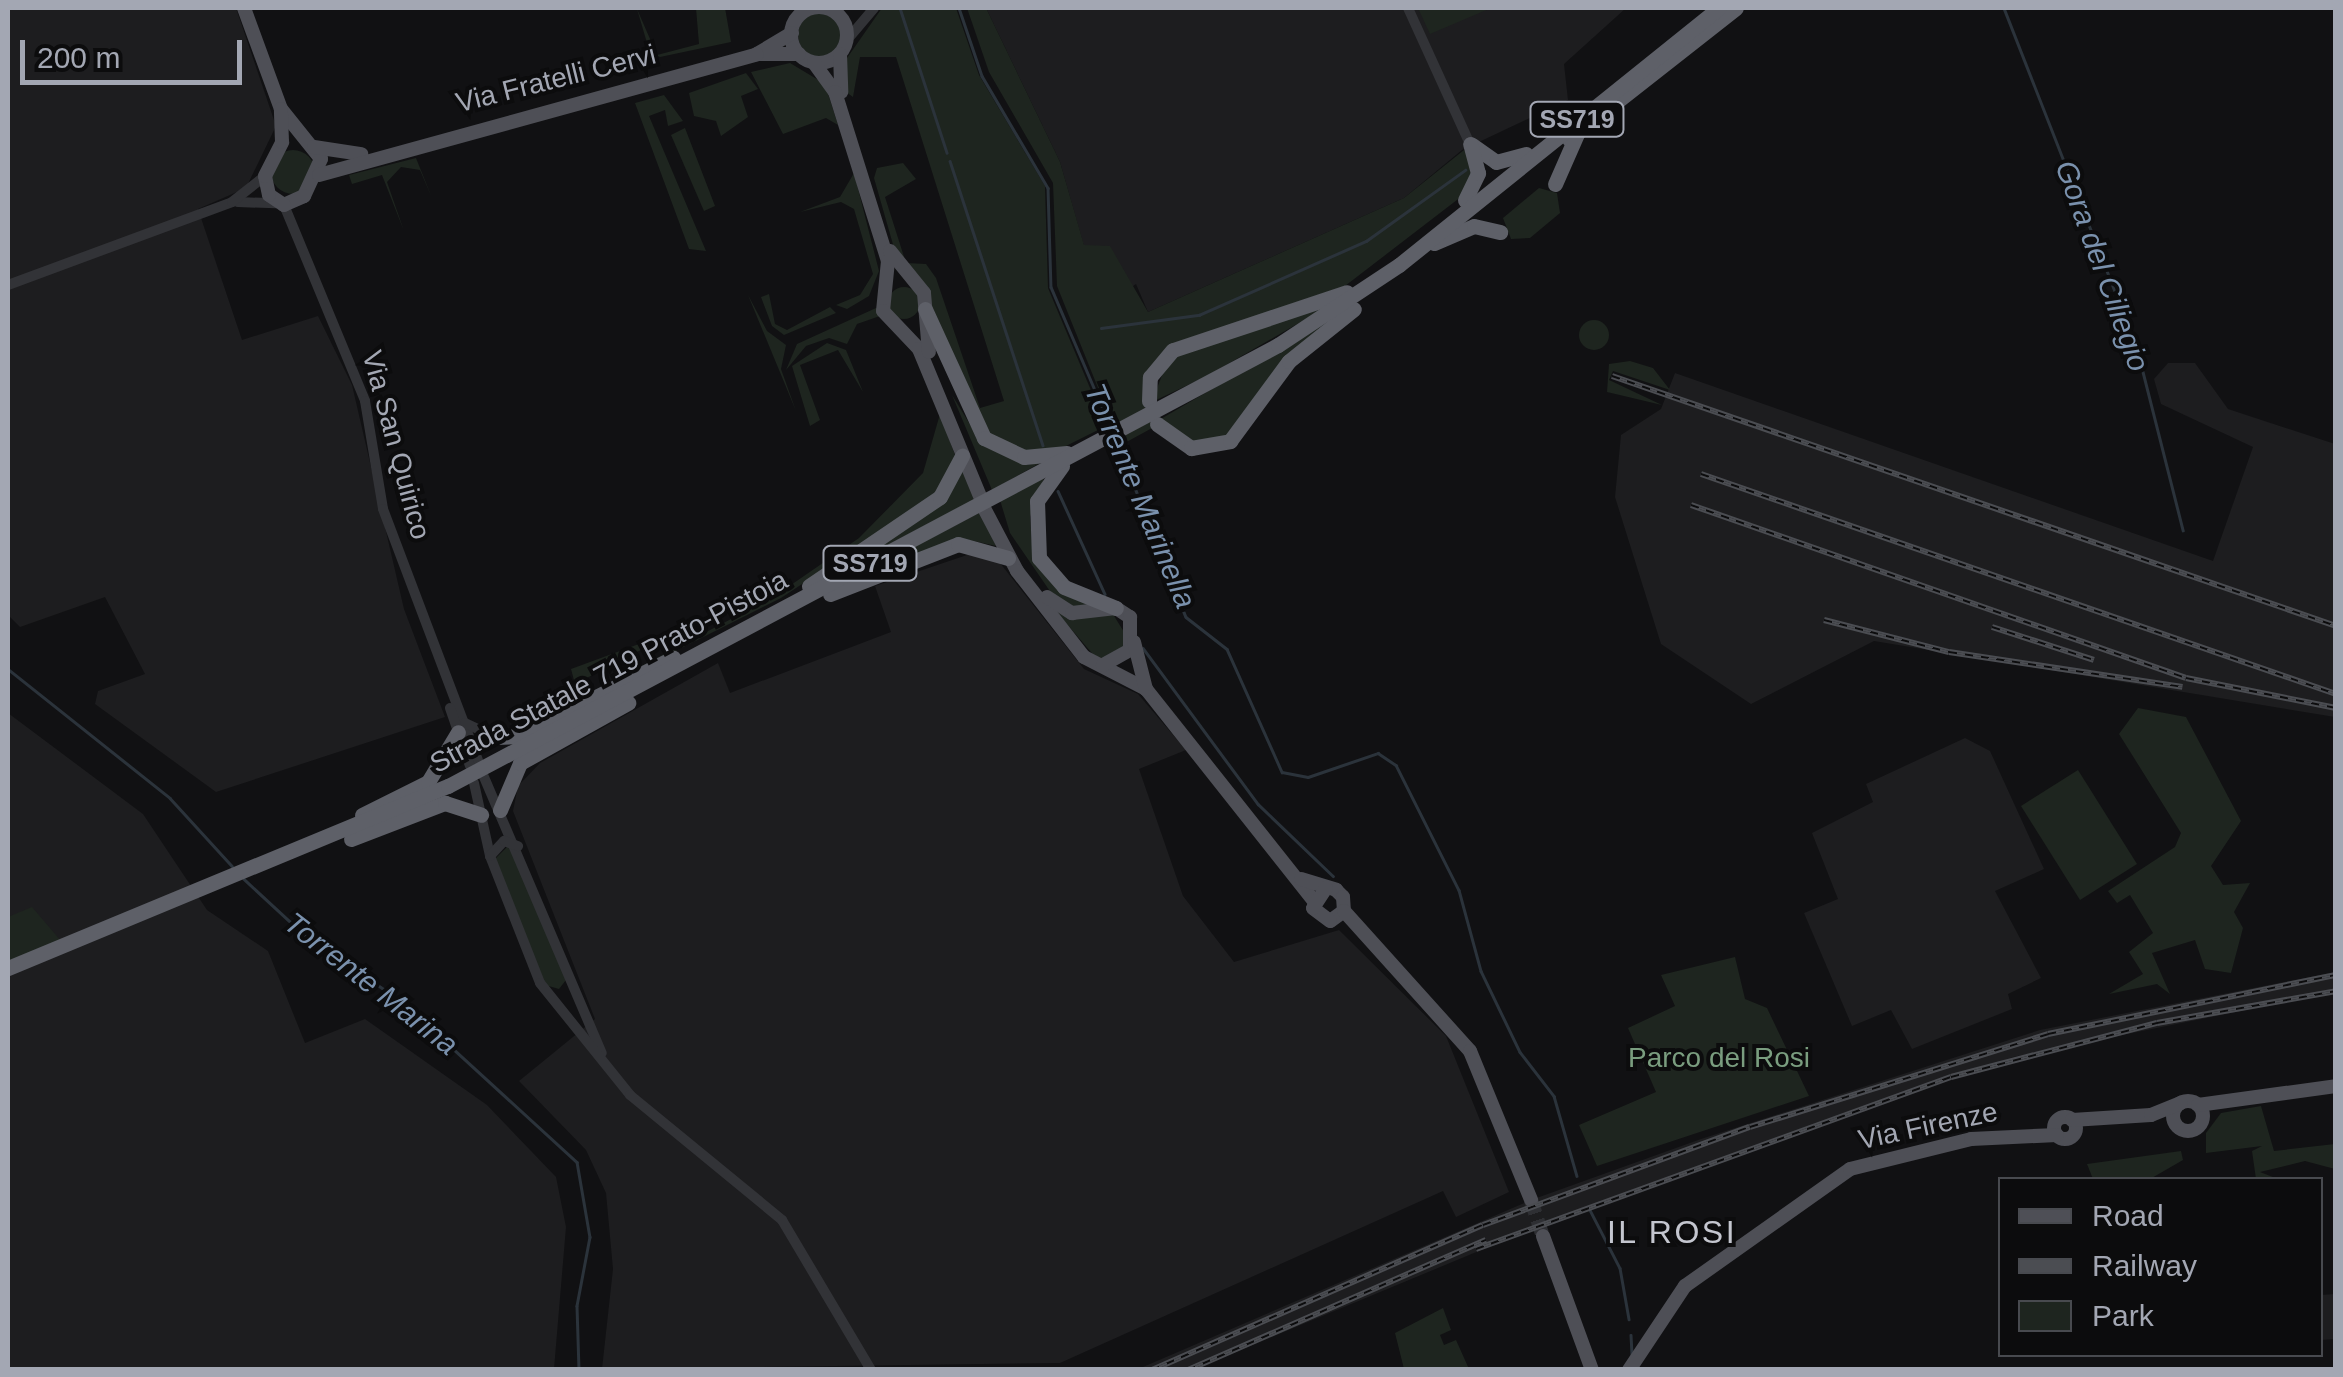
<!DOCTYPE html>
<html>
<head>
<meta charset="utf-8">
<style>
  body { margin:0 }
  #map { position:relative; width:2343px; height:1377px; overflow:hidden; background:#111113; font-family:Helvetica,sans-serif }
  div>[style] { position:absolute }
  .built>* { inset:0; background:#1d1d1f }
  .green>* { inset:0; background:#1e251f }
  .round { border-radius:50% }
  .stream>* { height:2.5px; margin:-1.25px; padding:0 1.25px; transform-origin:1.25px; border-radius:1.25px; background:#2b333b }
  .major-tunnel>* { height:14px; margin-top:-7px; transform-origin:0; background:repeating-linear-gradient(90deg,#2e2f33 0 14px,transparent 0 21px) }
  .minor>* { height:10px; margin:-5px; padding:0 5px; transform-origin:5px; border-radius:5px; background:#323337 }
  .major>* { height:14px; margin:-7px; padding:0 7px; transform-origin:7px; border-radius:7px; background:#4e4f56 }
  .major>.ring { margin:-7px; padding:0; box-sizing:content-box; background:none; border:14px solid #4e4f56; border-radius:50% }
  .highway>* { height:15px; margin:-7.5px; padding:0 7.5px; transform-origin:7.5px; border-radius:7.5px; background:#5e6068 }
  .rail>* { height:6px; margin-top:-3px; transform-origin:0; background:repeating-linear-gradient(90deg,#0c0c0d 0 8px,#4b4d52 0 16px); box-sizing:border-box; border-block:2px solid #4b4d52 }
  span { translate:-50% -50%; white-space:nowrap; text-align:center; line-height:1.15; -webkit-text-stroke:8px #0c0c0d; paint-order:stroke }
  .shield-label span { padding:2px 8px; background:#0c0c0d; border:2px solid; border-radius:8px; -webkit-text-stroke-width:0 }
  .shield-label { font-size:25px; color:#a3a7b3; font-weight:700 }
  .street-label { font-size:28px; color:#a3a7b3 }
  .park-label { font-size:28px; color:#7a9d7f }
  .water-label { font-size:30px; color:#7a91ad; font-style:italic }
  .quarter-label { font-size:32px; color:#c4c6cf; letter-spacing:2.5px }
  .frame { position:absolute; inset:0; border:10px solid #a3a7b3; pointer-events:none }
  .legend { position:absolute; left:1998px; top:1177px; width:325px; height:180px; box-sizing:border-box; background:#0c0c0d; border:2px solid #484a4f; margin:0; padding:12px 18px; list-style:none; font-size:30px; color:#a3a7b3 }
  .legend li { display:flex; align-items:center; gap:20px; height:50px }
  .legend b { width:50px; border:2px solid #484a4f }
  .scale { position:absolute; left:20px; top:40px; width:222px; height:45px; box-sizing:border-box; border:5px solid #a3a7b3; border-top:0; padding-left:12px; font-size:30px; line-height:35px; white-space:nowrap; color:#a3a7b3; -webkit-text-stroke:8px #0c0c0d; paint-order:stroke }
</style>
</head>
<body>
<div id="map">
  <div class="built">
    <i style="clip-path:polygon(8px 8px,236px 8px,276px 126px,246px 188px,198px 209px,242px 340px,318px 316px,352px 385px,404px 609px,445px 717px,216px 792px,95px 704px,98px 691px,145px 674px,105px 597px,20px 627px,8px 615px)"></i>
    <i style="clip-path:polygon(986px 8px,1626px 8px,1564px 64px,1568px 100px,1462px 150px,1404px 198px,1148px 312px,1136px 284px,1129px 289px,1084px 246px,1060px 162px)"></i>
    <i style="clip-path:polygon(2168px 363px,2195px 363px,2228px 409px,2335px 444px,2335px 717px,1874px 641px,1751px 704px,1661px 644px,1615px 497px,1621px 435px,1661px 409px,1675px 373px,2213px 561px,2253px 447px,2161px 404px,2154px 379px)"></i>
    <i style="clip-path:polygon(970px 554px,1000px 563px,1084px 669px,1138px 694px,1186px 750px,1139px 769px,1183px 896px,1234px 962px,1339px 930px,1446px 1036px,1509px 1192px,1456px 1217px,1443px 1191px,1060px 1363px,602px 1369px,613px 1269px,606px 1193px,586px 1150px,519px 1081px,595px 1019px,513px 811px,518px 786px,540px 763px,718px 663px,730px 693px,891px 632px,875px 586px)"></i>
    <i style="clip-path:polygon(8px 713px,143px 814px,207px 910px,268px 951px,305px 1043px,365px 1019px,487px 1105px,556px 1177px,566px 1227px,554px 1369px,8px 1369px)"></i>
    <i style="clip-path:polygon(1965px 738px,1990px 751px,2044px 869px,1995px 891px,2041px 978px,2008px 994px,2012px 1009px,1912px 1049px,1891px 1010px,1852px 1026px,1804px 913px,1838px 899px,1812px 833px,1873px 802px,1866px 784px)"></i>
    <i style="clip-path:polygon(2335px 972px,2335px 992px,2013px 1057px,1498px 1243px,1195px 1369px,1136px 1370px,1531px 1200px,1701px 1139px,2040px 1030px)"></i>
    <i style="clip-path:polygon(2335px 1294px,2335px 1339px,2321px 1340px,2321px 1295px)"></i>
  </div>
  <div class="green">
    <i style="clip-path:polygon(696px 8px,725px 8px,731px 42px,660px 57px,650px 53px,637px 9px,657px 55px,699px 44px)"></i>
    <i style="clip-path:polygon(882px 8px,956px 8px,979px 75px,1045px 186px,1048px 288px,1106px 426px,1058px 450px,1038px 454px,991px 439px,931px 314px,929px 289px,896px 255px,874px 178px,877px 168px,903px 163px,916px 179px,885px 197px,906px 263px,926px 264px,936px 278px,980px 408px,1004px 401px,896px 57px,860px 57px,853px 97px,846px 92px,847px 58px)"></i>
    <i style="clip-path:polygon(967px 8px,986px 8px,1060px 162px,1084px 245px,1110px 246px,1148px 312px,1404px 198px,1464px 150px,1474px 167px,1466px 193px,1345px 286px,1182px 341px,1151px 368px,1154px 427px,1121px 445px,1057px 286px,1053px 183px,989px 72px)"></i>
    <i style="clip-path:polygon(1418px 8px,1491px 8px,1430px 34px)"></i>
    <i class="round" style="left:798px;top:13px;width:44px;height:44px"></i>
    <i style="clip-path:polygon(790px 63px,825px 84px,838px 125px,826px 118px,783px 134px,751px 72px)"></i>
    <i style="clip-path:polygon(746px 73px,758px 89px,741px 96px,748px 117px,721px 136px,716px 121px,694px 116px,689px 93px)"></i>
    <i style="clip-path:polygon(664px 95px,683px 121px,668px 126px,665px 110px,649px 116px,706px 251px,689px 249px,635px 103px)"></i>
    <i style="clip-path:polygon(685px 128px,715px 206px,704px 211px,671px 135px)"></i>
    <i class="round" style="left:271px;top:150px;width:44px;height:44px"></i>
    <i style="clip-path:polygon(416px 158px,432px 198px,420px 170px,401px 167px,387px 182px,404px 231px,382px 175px,352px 184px,349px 175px)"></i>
    <i style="clip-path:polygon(854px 173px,879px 271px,869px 296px,847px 309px,836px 305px,860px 295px,873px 274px,854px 209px,841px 202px,800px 212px,840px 197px)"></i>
    <i style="clip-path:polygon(1539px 188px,1557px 193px,1560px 213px,1530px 238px,1511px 239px,1503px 218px)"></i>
    <i class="round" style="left:888px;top:287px;width:32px;height:32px"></i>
    <i style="clip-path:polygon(769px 294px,775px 324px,787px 330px,830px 307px,836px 313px,784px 335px,772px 326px,761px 297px)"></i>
    <i style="clip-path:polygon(748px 295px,767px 331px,786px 345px,781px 369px,796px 411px)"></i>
    <i style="clip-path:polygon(1330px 305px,1207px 376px,1152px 402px,1168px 359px)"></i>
    <i style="clip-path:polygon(876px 308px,880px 316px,857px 324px,847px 344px,829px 338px,806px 346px,786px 370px,797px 344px)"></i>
    <i style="clip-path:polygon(1342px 313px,1303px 344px,1232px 435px,1199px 445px,1159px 420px)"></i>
    <i class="round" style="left:1579px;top:320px;width:30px;height:30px"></i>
    <i style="clip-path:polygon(827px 343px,846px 350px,863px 392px,838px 350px,800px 365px,820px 420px,810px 426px,792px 366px)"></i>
    <i style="clip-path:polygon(1630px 361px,1653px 368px,1670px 390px,1613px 371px,1609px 380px,1662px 405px,1607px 392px,1609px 364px)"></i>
    <i style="clip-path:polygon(952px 395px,974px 431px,1040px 463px,992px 490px)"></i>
    <i style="clip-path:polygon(940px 414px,955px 455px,944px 490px,781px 598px,546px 716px,775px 596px,859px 538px,923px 473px)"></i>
    <i style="clip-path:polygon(962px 470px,977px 498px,829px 576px,947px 498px)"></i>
    <i style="clip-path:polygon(1044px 478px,1030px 517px,1033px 555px,1093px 604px,1076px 609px,1056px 600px,1010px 533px,1000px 500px)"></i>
    <i style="clip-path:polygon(981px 512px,996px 546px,965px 539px,848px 581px)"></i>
    <i style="clip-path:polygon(1053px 608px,1111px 611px,1129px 640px,1112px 658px,1097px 659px)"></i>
    <i style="clip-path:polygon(666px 634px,664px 638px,575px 684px,571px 669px)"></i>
    <i style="clip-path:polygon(2138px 708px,2186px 717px,2241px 821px,2211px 866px,2223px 885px,2250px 883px,2234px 912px,2243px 928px,2231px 973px,2205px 969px,2195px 940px,2152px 953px,2170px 994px,2157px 984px,2109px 994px,2143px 974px,2129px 952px,2153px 933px,2130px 895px,2117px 903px,2108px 891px,2175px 847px,2181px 833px,2119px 734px)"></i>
    <i style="clip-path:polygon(2078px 770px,2137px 864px,2080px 900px,2021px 806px)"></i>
    <i style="clip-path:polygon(510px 844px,566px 980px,559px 989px,545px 985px,495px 859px)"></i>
    <i style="clip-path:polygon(32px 907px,61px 941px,8px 961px,8px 917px)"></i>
    <i style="clip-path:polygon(1735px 957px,1745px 999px,1767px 1008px,1809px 1096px,1597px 1166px,1579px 1125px,1656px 1092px,1628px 1028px,1675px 1006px,1661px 975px)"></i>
    <i style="clip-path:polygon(2261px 1106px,2274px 1151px,2335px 1144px,2335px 1169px,2305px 1161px,2260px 1172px,2278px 1179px,2256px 1179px,2252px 1151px,2262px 1146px,2206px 1153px,2206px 1133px,2221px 1113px)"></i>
    <i style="clip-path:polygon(2181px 1151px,2183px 1160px,2150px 1179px,2093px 1179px,2087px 1164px)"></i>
    <i style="clip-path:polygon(1443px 1308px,1451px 1330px,1440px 1335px,1444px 1345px,1456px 1340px,1469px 1369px,1404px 1369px,1395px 1333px)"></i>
  </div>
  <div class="stream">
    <i style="left:900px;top:8px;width:152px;rotate:72deg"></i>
    <i style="left:959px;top:8px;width:72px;rotate:71.3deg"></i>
    <i style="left:982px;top:76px;width:130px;rotate:59.5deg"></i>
    <i style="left:1048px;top:188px;width:99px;rotate:88.3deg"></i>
    <i style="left:1051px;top:287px;width:150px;rotate:66.9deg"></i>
    <i style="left:2004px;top:8px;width:365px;rotate:68.6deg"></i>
    <i style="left:2137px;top:348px;width:188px;rotate:75.8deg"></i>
    <i style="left:950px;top:161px;width:299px;rotate:71.9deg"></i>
    <i style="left:1101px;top:328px;width:99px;rotate:-7.6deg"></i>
    <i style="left:1199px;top:315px;width:183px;rotate:-23.9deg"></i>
    <i style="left:1366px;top:241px;width:122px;rotate:-35.6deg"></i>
    <i style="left:1115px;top:437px;width:193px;rotate:68.5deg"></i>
    <i style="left:1186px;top:617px;width:52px;rotate:38deg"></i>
    <i style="left:1227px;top:649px;width:135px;rotate:65.9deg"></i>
    <i style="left:1282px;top:772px;width:26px;rotate:11deg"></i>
    <i style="left:1308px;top:777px;width:74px;rotate:-18.9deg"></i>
    <i style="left:1378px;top:753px;width:22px;rotate:34deg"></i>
    <i style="left:1396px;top:765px;width:140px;rotate:63.3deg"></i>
    <i style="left:1459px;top:890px;width:84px;rotate:74.8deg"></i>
    <i style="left:1481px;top:971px;width:90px;rotate:64.3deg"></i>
    <i style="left:1520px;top:1052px;width:56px;rotate:52.3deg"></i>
    <i style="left:1554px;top:1096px;width:83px;rotate:74deg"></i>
    <i style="left:1058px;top:491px;width:113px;rotate:65.5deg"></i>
    <i style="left:1143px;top:648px;width:194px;rotate:53.6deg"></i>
    <i style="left:1258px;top:804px;width:104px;rotate:43.8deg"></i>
    <i style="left:8px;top:669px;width:207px;rotate:38.5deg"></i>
    <i style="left:170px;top:798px;width:92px;rotate:47.6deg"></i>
    <i style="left:244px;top:879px;width:87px;rotate:42.7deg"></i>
    <i style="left:308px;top:938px;width:111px;rotate:34deg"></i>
    <i style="left:400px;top:1000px;width:240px;rotate:42.5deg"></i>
    <i style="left:577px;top:1162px;width:76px;rotate:80.2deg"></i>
    <i style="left:590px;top:1237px;width:70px;rotate:100.7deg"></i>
    <i style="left:577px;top:1306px;width:64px;rotate:88.2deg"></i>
    <i style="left:1590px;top:1210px;width:65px;rotate:62.7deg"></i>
    <i style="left:1620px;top:1268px;width:52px;rotate:80deg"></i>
    <i style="left:1631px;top:1335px;width:19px;rotate:87deg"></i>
  </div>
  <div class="major-tunnel">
    <i style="left:1531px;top:1200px;width:38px;rotate:72deg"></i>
  </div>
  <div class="minor">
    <i style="left:824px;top:8px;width:2px"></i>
    <i style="left:1408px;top:8px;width:149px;rotate:65.5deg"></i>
    <i style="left:847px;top:40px;width:42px;rotate:-49.8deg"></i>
    <i style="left:238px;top:202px;width:38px;rotate:2deg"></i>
    <i style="left:284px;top:205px;width:212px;rotate:67.5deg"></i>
    <i style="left:365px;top:401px;width:109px;rotate:80.5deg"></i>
    <i style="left:383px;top:509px;width:269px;rotate:69.3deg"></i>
    <i style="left:8px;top:285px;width:239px;rotate:-20.3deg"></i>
    <i style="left:232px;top:202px;width:42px;rotate:-38.2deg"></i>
    <i style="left:450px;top:708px;width:61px;rotate:71deg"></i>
    <i style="left:465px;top:723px;width:33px;rotate:25deg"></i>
    <i style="left:484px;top:777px;width:300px;rotate:66.9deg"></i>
    <i style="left:474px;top:783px;width:75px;rotate:77.6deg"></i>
    <i style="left:490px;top:856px;width:136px;rotate:68.5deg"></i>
    <i style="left:540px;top:983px;width:144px;rotate:51.2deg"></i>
    <i style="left:630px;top:1095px;width:197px;rotate:39.4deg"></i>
    <i style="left:782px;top:1220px;width:174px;rotate:59.3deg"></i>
    <i style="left:490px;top:856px;width:21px;rotate:-47deg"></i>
    <i style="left:504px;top:841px;width:15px;rotate:20deg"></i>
  </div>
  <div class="major">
    <i class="ring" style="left:791px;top:7px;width:42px;height:42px"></i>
    <i style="left:244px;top:8px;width:108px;rotate:69.9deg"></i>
    <i style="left:281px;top:109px;width:64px;rotate:51.3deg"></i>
    <i style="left:321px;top:159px;width:41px;rotate:114.7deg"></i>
    <i style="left:304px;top:196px;width:22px;rotate:156deg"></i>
    <i style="left:284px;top:205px;width:18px;rotate:-146deg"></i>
    <i style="left:269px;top:195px;width:19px;rotate:-102deg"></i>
    <i style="left:265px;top:176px;width:38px;rotate:-63deg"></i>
    <i style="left:282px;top:142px;width:33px;rotate:-92deg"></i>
    <i style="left:792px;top:33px;width:41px;rotate:149deg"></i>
    <i style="left:757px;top:54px;width:42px"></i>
    <i style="left:840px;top:54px;width:38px;rotate:88deg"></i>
    <i style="left:814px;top:63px;width:36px;rotate:54deg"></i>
    <i style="left:835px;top:92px;width:177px;rotate:72.6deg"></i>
    <i style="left:888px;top:261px;width:50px;rotate:95.7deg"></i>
    <i style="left:883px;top:311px;width:52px;rotate:46.5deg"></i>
    <i style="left:919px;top:349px;width:159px;rotate:67.5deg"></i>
    <i style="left:314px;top:147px;width:48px;rotate:8.5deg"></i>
    <i style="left:319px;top:175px;width:454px;rotate:-15.4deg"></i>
    <i style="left:890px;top:251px;width:54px;rotate:51deg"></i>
    <i style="left:924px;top:293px;width:59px;rotate:85.2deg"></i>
    <i style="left:985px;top:510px;width:69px;rotate:62.3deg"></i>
    <i style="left:1017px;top:571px;width:109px;rotate:52.1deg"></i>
    <i style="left:1084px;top:657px;width:70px;rotate:27.3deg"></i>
    <i style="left:1146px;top:689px;width:269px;rotate:51.6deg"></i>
    <i style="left:1047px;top:597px;width:30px;rotate:33deg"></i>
    <i style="left:1072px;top:613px;width:44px;rotate:-6.5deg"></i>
    <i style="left:1116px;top:608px;width:17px;rotate:33deg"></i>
    <i style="left:1130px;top:617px;width:33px;rotate:90deg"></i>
    <i style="left:1130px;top:650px;width:31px;rotate:151deg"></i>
    <i style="left:1134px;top:642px;width:49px;rotate:75.7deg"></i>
    <i style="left:1301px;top:879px;width:37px;rotate:17deg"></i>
    <i style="left:1336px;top:890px;width:10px;rotate:45deg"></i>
    <i style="left:1343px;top:897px;width:14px;rotate:86deg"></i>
    <i style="left:1344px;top:911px;width:17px;rotate:144deg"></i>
    <i style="left:1330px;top:921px;width:21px;rotate:-143deg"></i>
    <i style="left:1313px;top:908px;width:24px;rotate:-57deg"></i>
    <i style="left:1344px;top:911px;width:188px;rotate:48deg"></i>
    <i style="left:1470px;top:1051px;width:161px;rotate:67.7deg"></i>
    <i class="ring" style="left:2173px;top:1101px;width:16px;height:16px"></i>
    <i style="left:2198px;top:1105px;width:139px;rotate:-7.8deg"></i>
    <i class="ring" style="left:2054px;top:1117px;width:8px;height:8px"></i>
    <i style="left:2072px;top:1120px;width:79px;rotate:-3.6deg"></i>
    <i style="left:2151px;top:1115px;width:32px;rotate:-22deg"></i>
    <i style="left:1543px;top:1236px;width:143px;rotate:69.9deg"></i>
    <i style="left:1629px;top:1370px;width:101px;rotate:-56.3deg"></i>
    <i style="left:1685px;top:1286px;width:202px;rotate:-35.3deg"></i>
    <i style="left:1850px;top:1169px;width:125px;rotate:-13.9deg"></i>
    <i style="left:1971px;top:1139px;width:86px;rotate:-2.7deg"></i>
  </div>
  <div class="highway">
    <i style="left:1569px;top:139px;width:212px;rotate:-38.1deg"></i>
    <i style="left:1472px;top:145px;width:29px;rotate:35deg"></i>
    <i style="left:1496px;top:162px;width:31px;rotate:-15deg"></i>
    <i style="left:1555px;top:184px;width:55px;rotate:-66.3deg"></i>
    <i style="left:1465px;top:200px;width:30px;rotate:-64deg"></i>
    <i style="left:1478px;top:173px;width:30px;rotate:-105deg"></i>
    <i style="left:1434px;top:243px;width:43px;rotate:-23deg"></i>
    <i style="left:1474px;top:226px;width:27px;rotate:13deg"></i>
    <i style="left:925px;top:309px;width:142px;rotate:65.4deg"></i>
    <i style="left:984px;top:438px;width:44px;rotate:25.4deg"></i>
    <i style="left:1024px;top:457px;width:43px;rotate:-5.3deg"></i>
    <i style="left:1149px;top:401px;width:24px;rotate:-88deg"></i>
    <i style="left:1150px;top:377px;width:35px;rotate:-50deg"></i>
    <i style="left:1173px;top:350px;width:183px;rotate:-18.4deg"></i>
    <i style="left:1157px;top:424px;width:42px;rotate:35.2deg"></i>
    <i style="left:1191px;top:448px;width:40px;rotate:-10deg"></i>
    <i style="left:1230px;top:441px;width:99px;rotate:-53.6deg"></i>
    <i style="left:1289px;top:361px;width:83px;rotate:-38.7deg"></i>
    <i style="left:1062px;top:466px;width:43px;rotate:125.5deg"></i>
    <i style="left:1037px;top:501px;width:57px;rotate:88deg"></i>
    <i style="left:1039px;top:558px;width:38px;rotate:49deg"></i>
    <i style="left:1064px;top:587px;width:56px;rotate:22deg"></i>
    <i style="left:809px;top:586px;width:158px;rotate:-34.2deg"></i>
    <i style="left:940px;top:497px;width:47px;rotate:-61.8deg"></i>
    <i style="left:830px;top:594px;width:137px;rotate:-21.3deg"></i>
    <i style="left:958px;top:544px;width:52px;rotate:15.6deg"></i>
    <i style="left:495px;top:737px;width:24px;rotate:-2deg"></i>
    <i style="left:519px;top:736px;width:173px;rotate:-26.9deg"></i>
    <i style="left:500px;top:810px;width:51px;rotate:-66.9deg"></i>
    <i style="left:520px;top:763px;width:124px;rotate:-29.1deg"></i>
    <i style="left:362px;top:815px;width:74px;rotate:-26.6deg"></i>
    <i style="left:428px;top:782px;width:58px;rotate:-59deg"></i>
    <i style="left:351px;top:839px;width:101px;rotate:-21deg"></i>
    <i style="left:445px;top:803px;width:38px;rotate:18deg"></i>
    <i style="left:8px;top:968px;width:476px;rotate:-22.5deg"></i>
    <i style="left:448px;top:786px;width:940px;rotate:-27.98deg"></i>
    <i style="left:1278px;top:345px;width:145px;rotate:-33.5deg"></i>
    <i style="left:1399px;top:265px;width:410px;rotate:-38.8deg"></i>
  </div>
  <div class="rail">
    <i style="left:1612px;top:376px;width:766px;rotate:19.05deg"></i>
    <i style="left:1701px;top:474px;width:672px;rotate:19.11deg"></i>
    <i style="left:1691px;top:505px;width:524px;rotate:19.26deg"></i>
    <i style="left:2186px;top:678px;width:153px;rotate:11.3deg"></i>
    <i style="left:1824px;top:620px;width:129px;rotate:14.4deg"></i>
    <i style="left:1949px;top:652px;width:236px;rotate:8.5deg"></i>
    <i style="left:1992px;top:627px;width:107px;rotate:17.9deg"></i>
    <i style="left:1476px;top:1249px;width:505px;rotate:-19.91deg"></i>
    <i style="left:1951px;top:1077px;width:213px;rotate:-14.7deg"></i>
    <i style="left:2157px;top:1023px;width:182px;rotate:-10.1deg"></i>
    <i style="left:1152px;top:1370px;width:361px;rotate:-23.7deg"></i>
    <i style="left:1483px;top:1225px;width:284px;rotate:-20.2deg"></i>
    <i style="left:1750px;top:1127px;width:312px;rotate:-17.3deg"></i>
    <i style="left:2048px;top:1034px;width:294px;rotate:-11.6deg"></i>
    <i style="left:1188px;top:1370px;width:325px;rotate:-23.6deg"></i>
  </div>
  <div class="shield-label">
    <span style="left:1577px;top:119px">SS719</span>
    <span style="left:870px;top:563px">SS719</span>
  </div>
  <div class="street-label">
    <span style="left:556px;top:79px;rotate:-14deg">Via Fratelli Cervi</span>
    <span style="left:396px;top:445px;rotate:75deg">Via San Quirico</span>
    <span style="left:609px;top:672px;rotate:-28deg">Strada Statale 719 Prato-Pistoia</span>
    <span style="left:1928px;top:1126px;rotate:-12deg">Via Firenze</span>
  </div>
  <div class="park-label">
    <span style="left:1719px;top:1058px">Parco del Rosi</span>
  </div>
  <div class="water-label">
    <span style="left:2102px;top:266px;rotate:70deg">Gora del Ciliegio</span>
    <span style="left:1140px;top:496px;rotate:67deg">Torrente Marinella</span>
    <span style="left:371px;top:984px;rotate:38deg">Torrente Marina</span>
  </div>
  <div class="quarter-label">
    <span style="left:1672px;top:1232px">IL ROSI</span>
  </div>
  <div class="frame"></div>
  <ul class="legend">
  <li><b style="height:12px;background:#4e4f56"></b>Road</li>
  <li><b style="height:12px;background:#4b4d52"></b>Railway</li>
  <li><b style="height:28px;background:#1e251f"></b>Park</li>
  </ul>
  <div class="scale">200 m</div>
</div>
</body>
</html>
